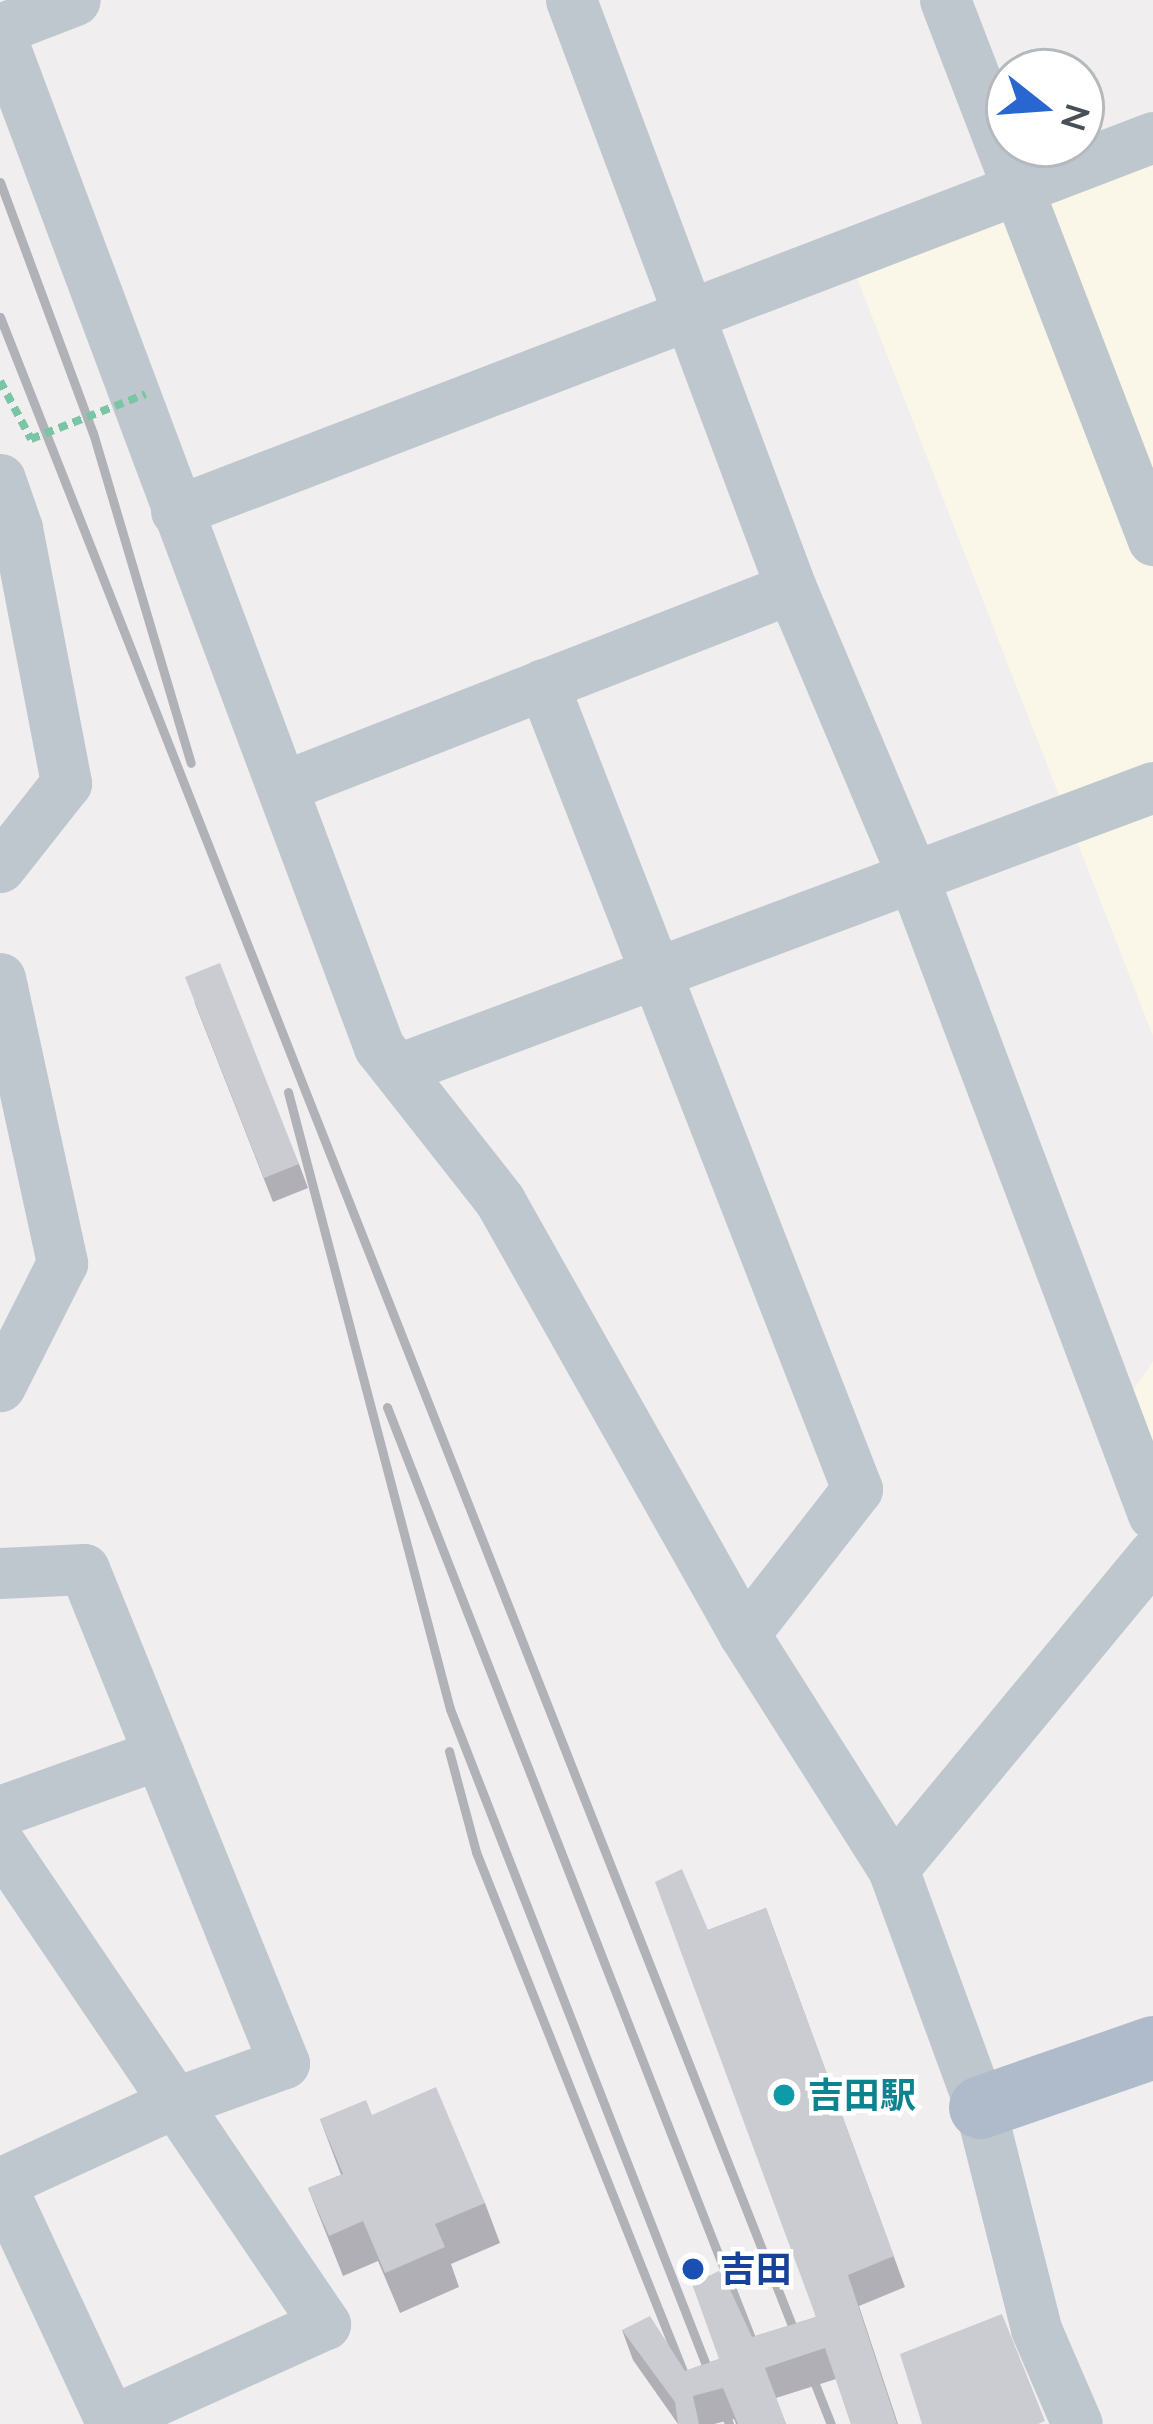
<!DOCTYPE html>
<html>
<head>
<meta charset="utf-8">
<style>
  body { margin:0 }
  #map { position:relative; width:1153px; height:2424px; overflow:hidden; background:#f0eeee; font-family:Lato,"Noto Sans JP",sans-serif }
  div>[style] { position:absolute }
  .commercial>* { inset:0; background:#faf6e8 }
  .path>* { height:8px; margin-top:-4px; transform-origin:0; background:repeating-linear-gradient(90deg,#7ac5a5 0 9px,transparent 0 15px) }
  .minor>* { height:51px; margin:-25.5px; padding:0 25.5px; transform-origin:25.5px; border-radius:25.5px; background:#bfc7ce }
  .major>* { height:63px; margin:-31.5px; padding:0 31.5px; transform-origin:31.5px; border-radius:31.5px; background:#afbbca }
  .rail>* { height:9px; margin:-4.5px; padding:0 4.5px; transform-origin:4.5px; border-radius:4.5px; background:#b0b2b7 }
  .path-bridge>* { height:8px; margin-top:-4px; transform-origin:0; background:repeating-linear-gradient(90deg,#7ac5a5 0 9px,transparent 0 15px) }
  .wall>* { inset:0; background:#afafb5 }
  .building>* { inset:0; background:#cbccd2 }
  .dots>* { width:33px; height:33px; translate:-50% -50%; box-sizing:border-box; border:6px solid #fff; border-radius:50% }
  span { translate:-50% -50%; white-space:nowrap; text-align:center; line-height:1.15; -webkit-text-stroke:9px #fff; paint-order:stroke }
  .culture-label { font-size:36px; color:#0d838f; font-weight:700 }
  .left { translate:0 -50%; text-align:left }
  .transit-label { font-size:36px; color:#164399; font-weight:700 }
  .north { position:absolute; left:985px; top:48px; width:120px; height:120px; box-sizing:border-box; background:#fff; border:3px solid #b5b9bd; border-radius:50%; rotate:107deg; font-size:33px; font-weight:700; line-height:48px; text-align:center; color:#475059 }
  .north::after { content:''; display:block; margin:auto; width:42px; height:54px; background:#2966cf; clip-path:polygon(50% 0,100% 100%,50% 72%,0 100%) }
</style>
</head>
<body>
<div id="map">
  <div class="commercial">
    <i style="clip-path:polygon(1153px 165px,1153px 1036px,857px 278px)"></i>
    <i style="clip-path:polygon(1153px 1361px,1153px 1467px,1126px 1401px)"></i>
  </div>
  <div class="path">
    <i style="left:0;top:381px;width:66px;rotate:61.9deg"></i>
  </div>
  <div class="minor">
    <i style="left:571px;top:0;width:628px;rotate:69.49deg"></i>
    <i style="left:791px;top:588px;width:311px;rotate:67.1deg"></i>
    <i style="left:912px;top:875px;width:683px;rotate:69.34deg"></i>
    <i style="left:945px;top:0;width:579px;rotate:68.93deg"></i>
    <i style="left:0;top:29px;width:80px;rotate:-21.1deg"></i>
    <i style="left:0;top:35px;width:1081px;rotate:69.47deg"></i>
    <i style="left:379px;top:1047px;width:196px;rotate:51.8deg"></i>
    <i style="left:500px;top:1201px;width:497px;rotate:60.6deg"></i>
    <i style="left:744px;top:1634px;width:278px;rotate:57.6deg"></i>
    <i style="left:893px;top:1869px;width:253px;rotate:69.9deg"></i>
    <i style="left:980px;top:2107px;width:229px;rotate:75.8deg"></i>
    <i style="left:1036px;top:2329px;width:103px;rotate:66.7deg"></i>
    <i style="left:0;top:479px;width:52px;rotate:70.9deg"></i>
    <i style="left:17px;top:528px;width:260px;rotate:79.1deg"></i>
    <i style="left:66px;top:783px;width:107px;rotate:128.2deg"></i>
    <i style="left:176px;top:511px;width:1046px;rotate:-20.95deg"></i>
    <i style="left:543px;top:684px;width:864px;rotate:68.69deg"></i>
    <i style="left:857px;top:1489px;width:184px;rotate:127.9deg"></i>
    <i style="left:284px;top:786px;width:544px;rotate:-21.33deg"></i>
    <i style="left:0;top:978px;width:292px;rotate:77.7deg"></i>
    <i style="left:62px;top:1263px;width:138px;rotate:116.8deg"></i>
    <i style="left:401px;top:1068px;width:803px;rotate:-20.49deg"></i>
    <i style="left:0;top:1573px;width:84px;rotate:-2.7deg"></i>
    <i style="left:84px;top:1569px;width:533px;rotate:67.96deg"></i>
    <i style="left:284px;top:2063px;width:115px;rotate:160.1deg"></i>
    <i style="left:176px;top:2102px;width:194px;rotate:155.3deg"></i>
    <i style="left:0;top:1811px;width:169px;rotate:-19.7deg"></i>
    <i style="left:0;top:1844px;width:580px;rotate:55.9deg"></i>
    <i style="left:325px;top:2324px;width:236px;rotate:155.7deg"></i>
    <i style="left:893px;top:1869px;width:408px;rotate:-50.4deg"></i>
    <i style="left:0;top:2184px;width:265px;rotate:65deg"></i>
  </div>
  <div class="major">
    <i style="left:980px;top:2107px;width:183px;rotate:-19.1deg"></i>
  </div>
  <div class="rail">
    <i style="left:0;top:182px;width:268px;rotate:69.7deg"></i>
    <i style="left:93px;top:433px;width:344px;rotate:73.5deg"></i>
    <i style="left:0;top:317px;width:2265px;rotate:68.48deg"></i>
    <i style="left:288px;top:1092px;width:638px;rotate:75.29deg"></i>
    <i style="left:450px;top:1709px;width:768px;rotate:68.68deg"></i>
    <i style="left:387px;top:1407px;width:1008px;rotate:68.65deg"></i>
    <i style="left:449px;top:1751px;width:105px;rotate:75deg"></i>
    <i style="left:476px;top:1852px;width:616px;rotate:68.27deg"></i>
  </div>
  <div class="path-bridge">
    <i style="left:31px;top:439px;width:123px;rotate:-21.4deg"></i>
  </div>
  <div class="wall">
    <i style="clip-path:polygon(194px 1001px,299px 1164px,308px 1188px,273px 1202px)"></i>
    <i style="clip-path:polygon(766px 1908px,905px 2287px,859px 2306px,898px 2424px,851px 2424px,836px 2379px,776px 2398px,786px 2424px,736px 2424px,734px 2419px,714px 2424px,678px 2424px,633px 2360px,622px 2330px,685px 2371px,719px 2359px,752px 2337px,816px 2317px,708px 1930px)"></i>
    <i style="clip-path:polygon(372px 2115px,485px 2203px,500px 2243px,451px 2264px,459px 2287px,400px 2313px,378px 2261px,343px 2276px,308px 2188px,341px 2175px,320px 2119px)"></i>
  </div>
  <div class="building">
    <i style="clip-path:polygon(220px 963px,299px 1164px,264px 1178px,185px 977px)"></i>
    <i style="clip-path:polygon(682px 1869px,708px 1930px,766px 1908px,894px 2256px,848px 2275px,897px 2424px,851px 2424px,825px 2348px,765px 2368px,786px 2424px,738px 2424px,723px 2388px,693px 2396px,699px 2424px,678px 2424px,675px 2402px,622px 2330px,650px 2316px,685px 2371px,719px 2359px,692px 2284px,721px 2270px,752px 2337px,816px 2317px,655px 1882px)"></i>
    <i style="clip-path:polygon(436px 2087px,485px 2203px,435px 2224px,445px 2247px,385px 2273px,363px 2221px,329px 2236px,308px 2188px,343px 2174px,320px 2119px,366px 2100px,372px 2115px)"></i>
    <i style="clip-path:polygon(1002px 2314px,1045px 2421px,1038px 2424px,922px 2424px,900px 2354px)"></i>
  </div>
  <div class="dots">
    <i style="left:784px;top:2095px;background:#0f9aa8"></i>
    <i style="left:693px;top:2269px;background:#1a4fb4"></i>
  </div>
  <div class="culture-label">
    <span class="left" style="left:808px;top:2095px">吉田駅</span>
  </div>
  <div class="transit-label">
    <span class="left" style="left:720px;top:2269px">吉田</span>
  </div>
  <div class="north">N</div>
</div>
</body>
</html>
